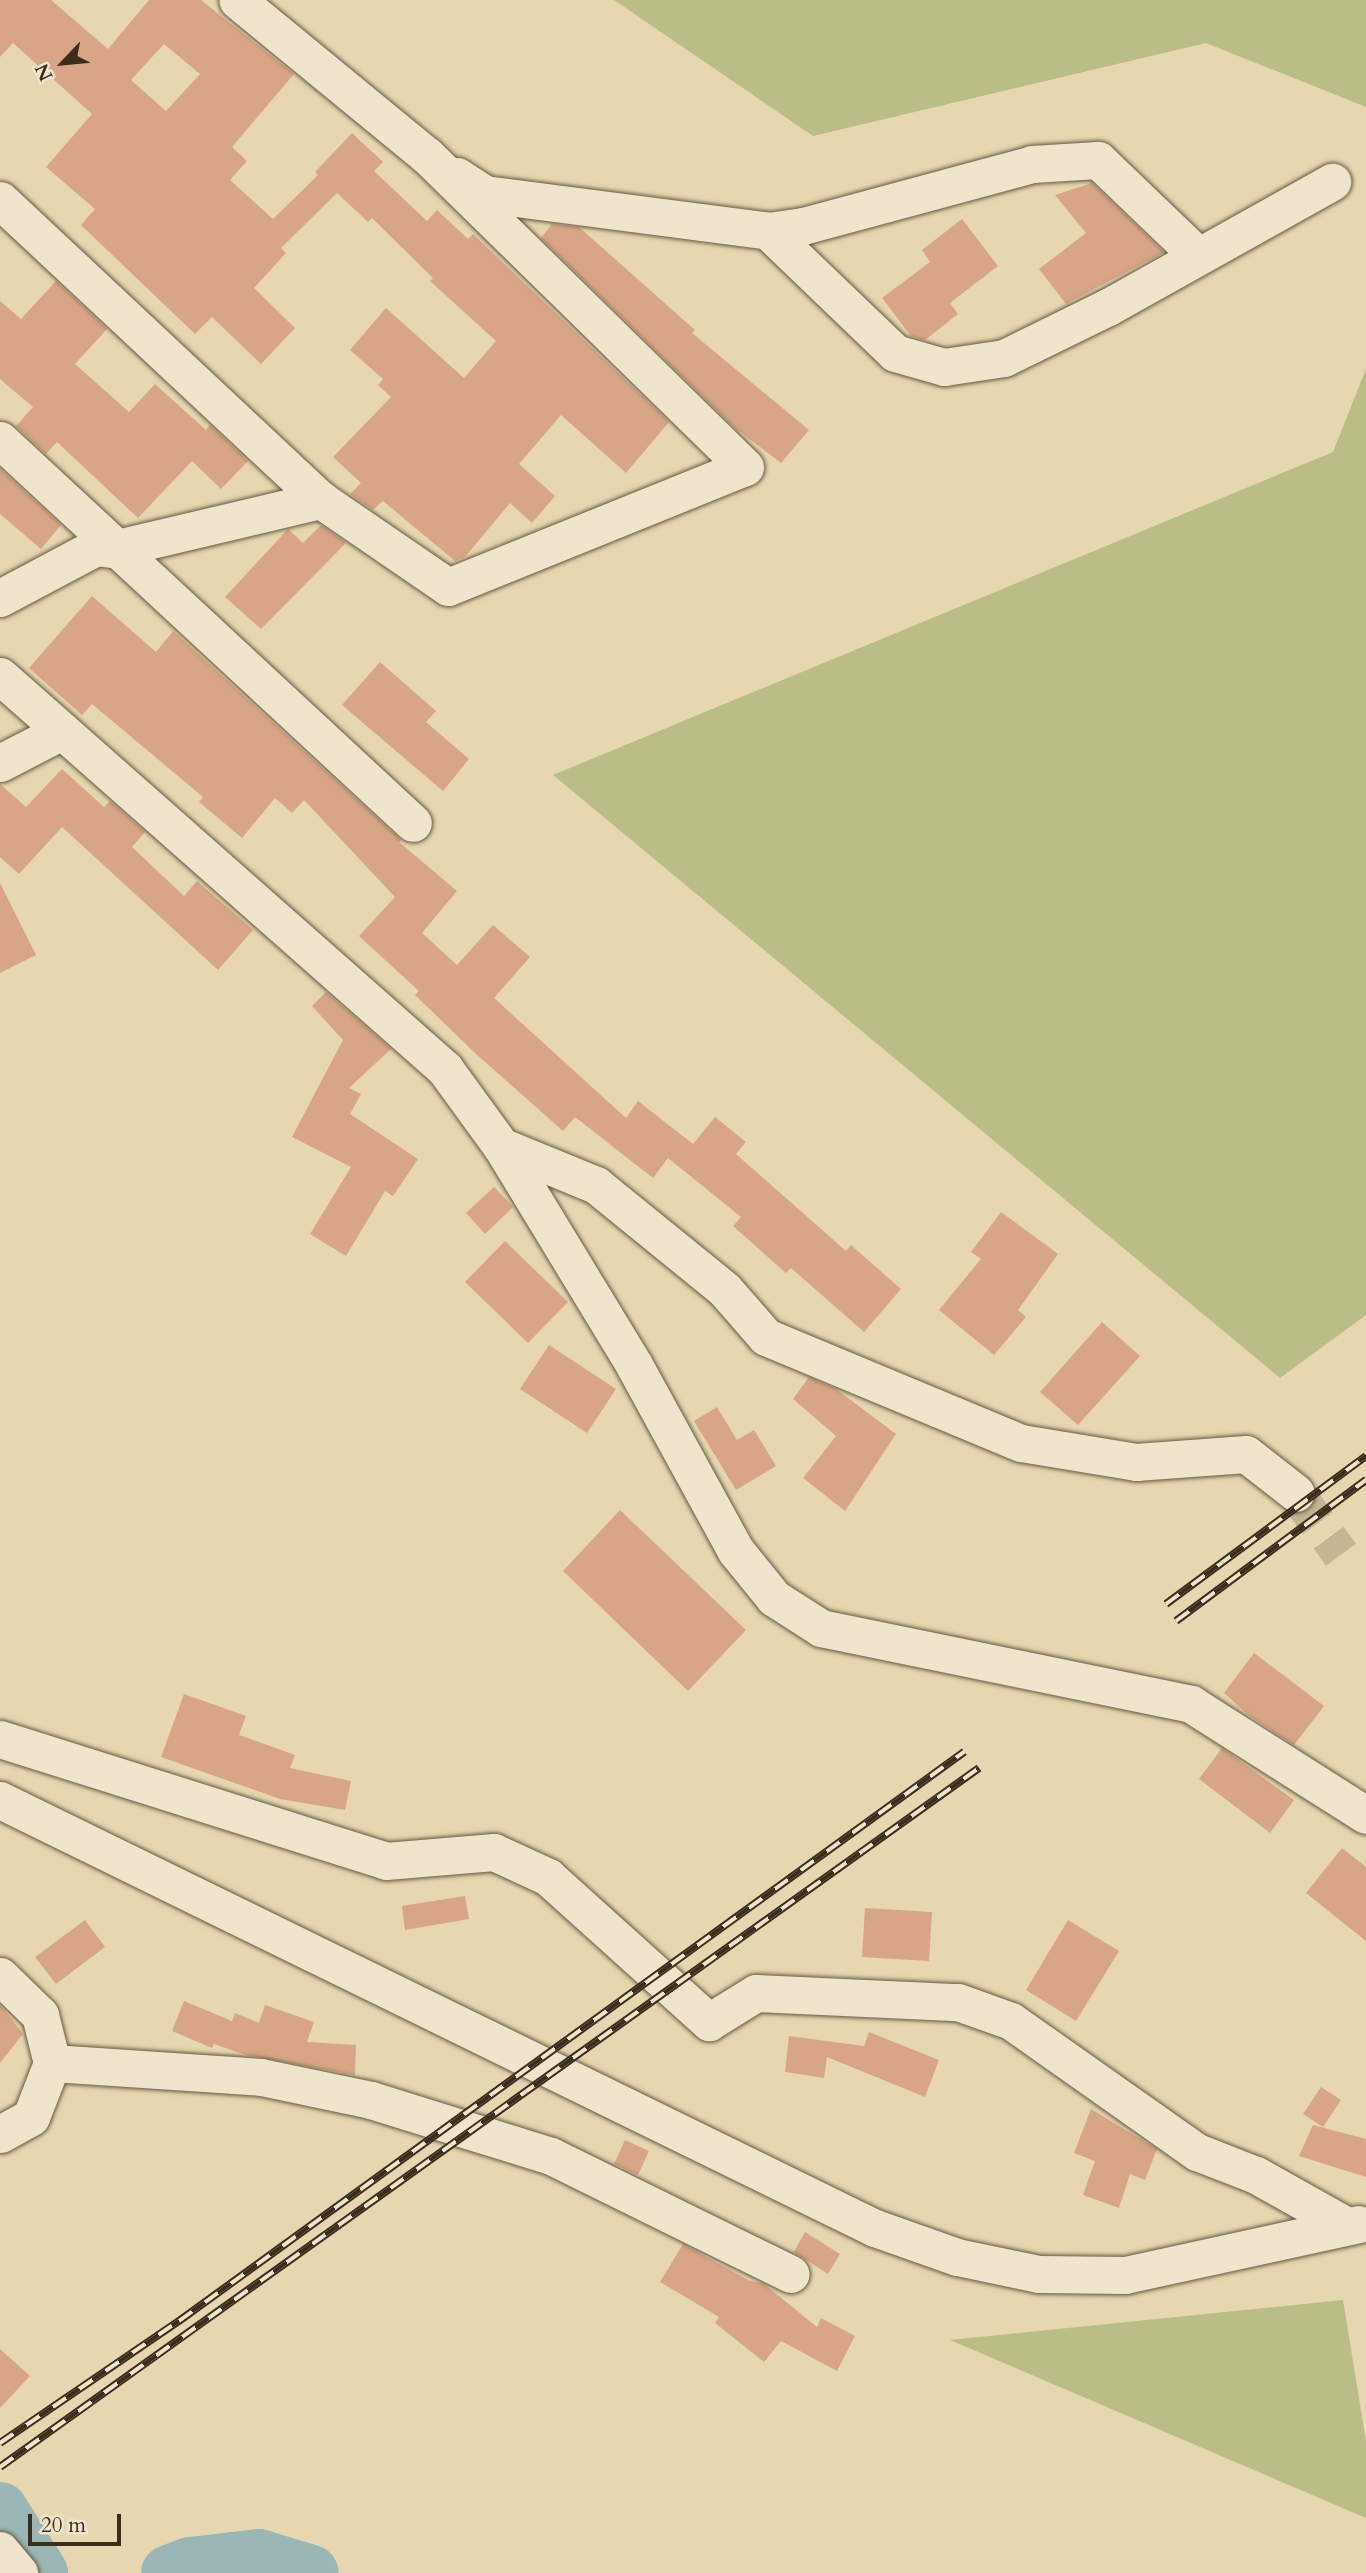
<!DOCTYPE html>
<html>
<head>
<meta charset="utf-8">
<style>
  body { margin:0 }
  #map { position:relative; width:1366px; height:2573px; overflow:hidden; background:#e6d7b0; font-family:Cardo,serif }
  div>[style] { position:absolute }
  .green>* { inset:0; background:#bbbd87 }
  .river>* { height:56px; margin:-28px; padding:0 28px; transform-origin:28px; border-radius:28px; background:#9ab7b6 }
  .building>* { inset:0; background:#d8a686 }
  .minor-tunnel>* { height:37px; margin-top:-18.5px; transform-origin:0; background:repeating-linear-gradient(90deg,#c4b593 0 37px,transparent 0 55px) }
  .roads { filter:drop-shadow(0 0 2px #665842) drop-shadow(0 0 2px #665842) }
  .minor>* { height:37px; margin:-18.5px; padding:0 18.5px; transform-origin:18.5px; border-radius:18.5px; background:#efe5cc }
  .rail>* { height:8px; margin-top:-4px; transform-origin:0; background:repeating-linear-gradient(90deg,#efe5cc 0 16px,#3b2d1d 0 32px); box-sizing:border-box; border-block:2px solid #3b2d1d }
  span { translate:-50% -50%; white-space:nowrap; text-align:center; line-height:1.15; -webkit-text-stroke:6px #efe5cc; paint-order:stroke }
  .north { position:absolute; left:28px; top:28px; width:70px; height:70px; -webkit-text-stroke:5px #efe5cc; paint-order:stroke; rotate:244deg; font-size:19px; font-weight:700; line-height:28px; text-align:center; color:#3b2d1d }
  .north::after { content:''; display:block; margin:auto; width:24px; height:32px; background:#3b2d1d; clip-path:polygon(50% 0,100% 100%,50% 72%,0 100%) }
  .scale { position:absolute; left:28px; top:2514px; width:93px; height:32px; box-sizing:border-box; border:4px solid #3b2d1d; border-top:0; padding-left:9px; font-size:21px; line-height:24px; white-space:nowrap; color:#3b2d1d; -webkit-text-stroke:5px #efe5cc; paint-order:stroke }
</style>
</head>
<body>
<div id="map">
  <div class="green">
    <i style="clip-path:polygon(614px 0,1366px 0,1366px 107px,1206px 43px,813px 136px)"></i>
    <i style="clip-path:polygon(1366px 369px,1366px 1315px,1280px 1378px,553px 775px,1333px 452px)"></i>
    <i style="clip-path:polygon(1343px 2300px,1366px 2441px,1366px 2518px,950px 2340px)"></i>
  </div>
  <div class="river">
    <i style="left:0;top:2510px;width:75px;rotate:57.6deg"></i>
    <i style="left:169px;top:2573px;width:22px;rotate:-21deg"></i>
    <i style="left:190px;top:2565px;width:69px;rotate:-6.6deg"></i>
    <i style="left:259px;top:2557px;width:54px;rotate:17.1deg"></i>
  </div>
  <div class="building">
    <i style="clip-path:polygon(evenodd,0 0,51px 0,108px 49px,149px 0,201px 0,294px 74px,232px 147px,247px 161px,230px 180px,273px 219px,318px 175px,315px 172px,352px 133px,383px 162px,374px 171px,427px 221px,437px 210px,468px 239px,473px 234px,669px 422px,626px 473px,561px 415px,519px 464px,555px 496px,532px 523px,510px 503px,465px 557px,455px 561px,383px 501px,373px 510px,350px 494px,361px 483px,333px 457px,391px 397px,378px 385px,383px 379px,350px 350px,386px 308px,464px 378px,496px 341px,430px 281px,433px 278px,372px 218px,368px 222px,337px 193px,281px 248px,286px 253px,254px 288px,295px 328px,261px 364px,212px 317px,195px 334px,81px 225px,95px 209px,46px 167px,92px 114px,13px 43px,0 57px,0 0,164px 44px,200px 74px,166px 111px,131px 80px,164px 44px)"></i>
    <i style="clip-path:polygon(1092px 183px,1164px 252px,1066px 304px,1039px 269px,1086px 233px,1055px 195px)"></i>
    <i style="clip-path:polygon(962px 219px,998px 266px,950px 303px,958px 314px,925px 340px,911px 336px,882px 298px,930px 262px,922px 250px)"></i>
    <i style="clip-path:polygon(552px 224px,579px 227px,695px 330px,692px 333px,809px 430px,781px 463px,735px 428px,541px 238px)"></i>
    <i style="clip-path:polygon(56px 281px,107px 329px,75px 364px,129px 412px,155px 384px,206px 430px,210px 425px,248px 461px,221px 489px,192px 461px,138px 518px,57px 442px,46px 454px,16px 426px,33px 407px,0 379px,0 301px,21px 319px)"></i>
    <i style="clip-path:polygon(0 469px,61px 525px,41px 549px,0 514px)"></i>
    <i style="clip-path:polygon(321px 525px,346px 543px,261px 629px,225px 597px,288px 529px,303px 543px)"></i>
    <i style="clip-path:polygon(92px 596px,156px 652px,173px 631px,401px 840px,399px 842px,457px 891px,422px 933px,457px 965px,493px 925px,530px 957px,494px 998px,626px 1118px,638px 1101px,693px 1144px,715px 1117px,746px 1142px,736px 1154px,846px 1251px,851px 1245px,901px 1289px,864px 1332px,791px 1268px,786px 1273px,733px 1226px,741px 1217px,668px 1158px,653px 1178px,575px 1117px,563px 1131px,476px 1054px,415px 995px,419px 991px,359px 936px,395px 897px,304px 800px,292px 813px,275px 798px,242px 838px,199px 802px,203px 797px,92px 704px,82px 715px,29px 668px)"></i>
    <i style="clip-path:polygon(380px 662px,436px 711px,426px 722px,469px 759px,443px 791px,342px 705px)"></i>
    <i style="clip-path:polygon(62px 769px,104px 807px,110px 801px,145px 832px,132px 847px,184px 896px,197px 881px,253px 930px,218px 970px,62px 827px,19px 874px,0 857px,0 784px,26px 807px)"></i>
    <i style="clip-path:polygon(0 883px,36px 955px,0 973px)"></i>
    <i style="clip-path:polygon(326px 992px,391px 1049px,349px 1088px,361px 1094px,350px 1114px,418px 1159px,393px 1196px,385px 1191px,346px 1256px,310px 1234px,351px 1167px,292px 1137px,343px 1040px,312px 1006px)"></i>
    <i style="clip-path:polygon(494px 1187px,513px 1207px,485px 1234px,466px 1213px)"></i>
    <i style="clip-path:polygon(1001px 1212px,1058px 1254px,1018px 1310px,1026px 1317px,994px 1355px,939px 1310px,981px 1259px,971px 1252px)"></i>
    <i style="clip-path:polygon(505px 1241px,568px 1302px,528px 1343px,465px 1282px)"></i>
    <i style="clip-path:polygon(1102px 1322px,1140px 1356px,1078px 1425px,1040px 1392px)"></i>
    <i style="clip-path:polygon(549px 1345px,616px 1389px,587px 1433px,520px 1389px)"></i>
    <i style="clip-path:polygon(809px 1377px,836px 1389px,896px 1434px,845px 1511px,803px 1478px,836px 1436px,793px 1399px)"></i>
    <i style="clip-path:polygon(717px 1407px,737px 1440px,754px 1430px,776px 1466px,736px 1490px,694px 1421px)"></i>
    <i style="clip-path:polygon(620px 1510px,746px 1630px,688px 1691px,563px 1571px)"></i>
    <i style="clip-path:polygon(1254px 1653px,1324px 1706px,1294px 1745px,1247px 1714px,1224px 1693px)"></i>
    <i style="clip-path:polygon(184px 1694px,246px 1716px,239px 1735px,295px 1755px,290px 1768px,351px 1781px,345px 1810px,280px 1799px,161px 1757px)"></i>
    <i style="clip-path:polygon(1222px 1748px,1294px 1800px,1270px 1833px,1199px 1779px)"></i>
    <i style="clip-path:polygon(1342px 1848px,1366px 1867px,1366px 1941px,1306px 1893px)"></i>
    <i style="clip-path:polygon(465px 1896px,469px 1919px,405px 1930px,402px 1906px)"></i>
    <i style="clip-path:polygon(865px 1908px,932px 1912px,929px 1961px,862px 1957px)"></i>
    <i style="clip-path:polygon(85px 1920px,105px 1947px,56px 1984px,35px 1957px)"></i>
    <i style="clip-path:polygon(1068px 1920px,1119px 1951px,1076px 2021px,1026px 1990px)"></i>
    <i style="clip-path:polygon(184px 2001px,232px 2021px,235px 2013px,259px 2023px,265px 2005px,314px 2022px,307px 2042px,356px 2045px,355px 2075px,246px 2055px,214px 2044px,212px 2048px,172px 2031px)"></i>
    <i style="clip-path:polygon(0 2005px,23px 2034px,0 2063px)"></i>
    <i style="clip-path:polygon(869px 2032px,939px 2060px,925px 2097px,827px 2057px,824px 2078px,785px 2072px,789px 2036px,864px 2046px)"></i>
    <i style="clip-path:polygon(1321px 2087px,1341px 2100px,1323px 2127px,1303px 2114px)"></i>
    <i style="clip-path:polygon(1091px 2109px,1157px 2149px,1145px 2180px,1130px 2174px,1119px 2208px,1083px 2195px,1095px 2161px,1074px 2153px)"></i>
    <i style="clip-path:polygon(1313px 2125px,1366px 2139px,1366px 2177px,1299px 2156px)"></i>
    <i style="clip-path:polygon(625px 2140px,649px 2151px,638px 2175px,614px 2164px)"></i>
    <i style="clip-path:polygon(805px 2232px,840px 2254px,828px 2274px,794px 2252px)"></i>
    <i style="clip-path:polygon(683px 2244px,748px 2280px,764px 2284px,817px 2327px,821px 2318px,855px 2336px,837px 2371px,781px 2341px,764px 2362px,715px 2323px,719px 2317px,660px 2282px)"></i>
    <i style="clip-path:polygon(0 2349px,30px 2376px,0 2408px)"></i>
  </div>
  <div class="minor-tunnel">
    <i style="left:1296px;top:1493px;width:76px;rotate:53.6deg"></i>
  </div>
  <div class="roads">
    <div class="minor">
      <i style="left:457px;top:176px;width:33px;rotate:33deg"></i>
      <i style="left:485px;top:194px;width:285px;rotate:7.4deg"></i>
      <i style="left:768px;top:231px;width:35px;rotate:-8deg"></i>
      <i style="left:803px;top:226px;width:237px;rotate:-15.1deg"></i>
      <i style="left:1032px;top:164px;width:66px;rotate:-3.5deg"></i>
      <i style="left:1098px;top:160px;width:136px;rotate:43.8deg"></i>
      <i style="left:0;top:200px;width:439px;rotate:43.1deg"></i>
      <i style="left:321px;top:500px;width:154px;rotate:34.4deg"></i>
      <i style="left:448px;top:587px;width:320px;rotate:-22deg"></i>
      <i style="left:745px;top:467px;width:446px;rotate:-135.6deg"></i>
      <i style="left:426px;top:155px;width:244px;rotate:-140.6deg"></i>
      <i style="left:768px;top:231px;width:176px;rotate:43.8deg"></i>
      <i style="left:895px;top:353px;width:51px;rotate:15.9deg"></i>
      <i style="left:944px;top:367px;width:61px;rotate:-8.5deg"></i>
      <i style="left:1004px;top:358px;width:116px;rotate:-26.1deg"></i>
      <i style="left:1108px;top:307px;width:257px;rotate:-29.2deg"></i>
      <i style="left:0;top:440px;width:563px;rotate:42.84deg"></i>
      <i style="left:0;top:598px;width:109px;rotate:-28deg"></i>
      <i style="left:96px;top:547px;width:17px;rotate:7deg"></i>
      <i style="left:113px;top:549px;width:214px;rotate:-13.3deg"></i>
      <i style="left:0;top:676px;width:594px;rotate:41.45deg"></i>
      <i style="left:445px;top:1069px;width:95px;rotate:54deg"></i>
      <i style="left:501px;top:1146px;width:256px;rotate:58.7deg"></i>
      <i style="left:634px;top:1365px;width:212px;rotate:61.3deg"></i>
      <i style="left:736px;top:1551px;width:60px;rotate:51deg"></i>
      <i style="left:774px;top:1598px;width:56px;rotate:32.6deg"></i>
      <i style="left:821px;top:1628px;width:378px;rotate:11.6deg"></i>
      <i style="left:1191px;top:1704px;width:207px;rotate:32.4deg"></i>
      <i style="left:0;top:763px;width:70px;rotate:-27.3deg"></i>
      <i style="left:501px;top:1146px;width:103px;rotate:22.3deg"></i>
      <i style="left:596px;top:1185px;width:166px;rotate:39.1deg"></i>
      <i style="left:725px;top:1290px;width:62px;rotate:48.9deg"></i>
      <i style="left:766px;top:1337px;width:276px;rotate:22.6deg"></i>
      <i style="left:1021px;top:1443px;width:117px;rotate:9.4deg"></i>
      <i style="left:1136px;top:1462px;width:110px;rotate:-4.2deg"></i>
      <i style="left:1246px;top:1454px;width:63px;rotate:38deg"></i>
      <i style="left:0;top:1739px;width:405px;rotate:17.5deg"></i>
      <i style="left:386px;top:1861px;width:108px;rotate:-4.8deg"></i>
      <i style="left:494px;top:1852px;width:60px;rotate:24.8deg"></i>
      <i style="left:548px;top:1877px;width:217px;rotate:42deg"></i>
      <i style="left:709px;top:2022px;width:55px;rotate:-31.7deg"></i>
      <i style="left:756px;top:1993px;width:202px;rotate:2.6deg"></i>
      <i style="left:958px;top:2002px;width:56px;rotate:19.7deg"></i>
      <i style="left:1011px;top:2021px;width:228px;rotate:35.2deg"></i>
      <i style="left:1197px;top:2152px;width:63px;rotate:21.3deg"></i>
      <i style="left:1256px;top:2175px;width:104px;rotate:29.3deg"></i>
      <i style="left:0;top:1800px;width:974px;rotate:26.07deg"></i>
      <i style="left:875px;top:2228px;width:87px;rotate:19.5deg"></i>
      <i style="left:957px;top:2257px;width:84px;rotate:11.7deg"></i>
      <i style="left:1039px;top:2274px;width:86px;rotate:0.7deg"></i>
      <i style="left:1125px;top:2275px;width:239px;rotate:-12.3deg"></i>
      <i style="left:0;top:1976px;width:56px;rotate:44.3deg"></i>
      <i style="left:40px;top:2015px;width:49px;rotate:76deg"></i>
      <i style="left:52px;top:2063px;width:58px;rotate:111.3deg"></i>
      <i style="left:31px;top:2117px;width:35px;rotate:151deg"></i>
      <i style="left:52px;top:2063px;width:209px;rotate:3.8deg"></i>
      <i style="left:261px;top:2077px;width:112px;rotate:11.8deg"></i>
      <i style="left:371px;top:2100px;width:189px;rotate:17.3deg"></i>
      <i style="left:551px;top:2156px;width:267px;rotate:26.2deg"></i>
      <i style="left:0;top:2550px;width:30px;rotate:50deg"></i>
    </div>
  </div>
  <div class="rail">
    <i style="left:1166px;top:1604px;width:249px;rotate:-36.5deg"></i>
    <i style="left:1176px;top:1621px;width:237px;rotate:-36.6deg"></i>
    <i style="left:0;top:2443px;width:217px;rotate:-34.3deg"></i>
    <i style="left:179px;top:2321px;width:970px;rotate:-35.94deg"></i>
    <i style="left:0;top:2467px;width:1203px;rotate:-35.53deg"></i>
  </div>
  <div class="north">N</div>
  <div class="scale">20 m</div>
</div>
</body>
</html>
